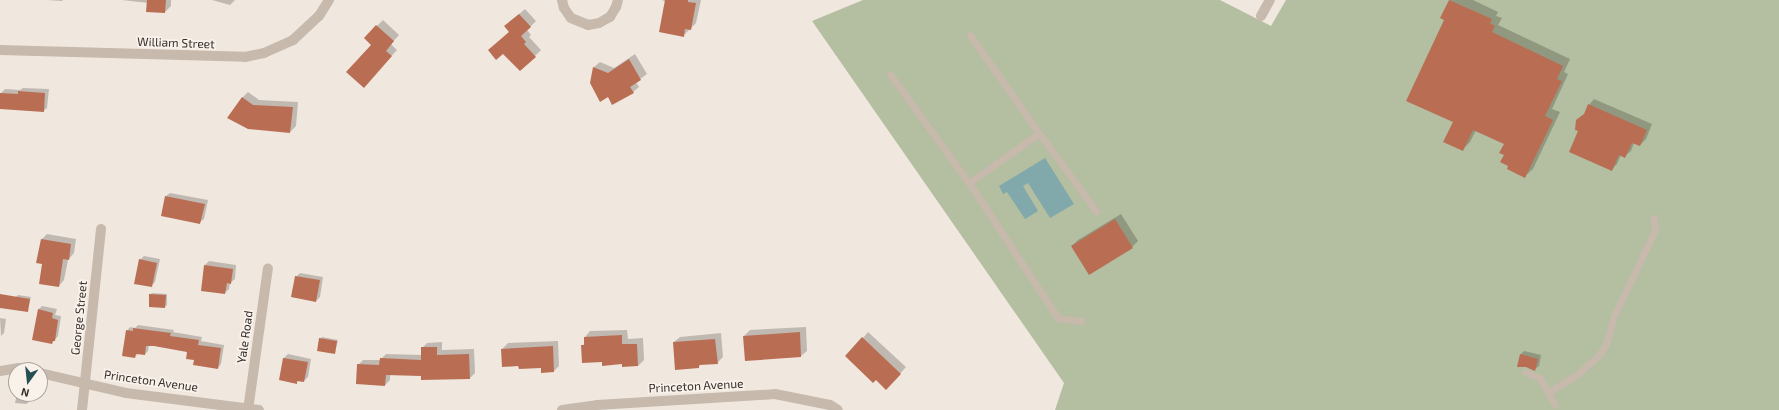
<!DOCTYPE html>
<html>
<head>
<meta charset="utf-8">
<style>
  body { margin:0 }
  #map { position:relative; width:1779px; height:410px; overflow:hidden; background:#f0e8df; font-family:"Exo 2",sans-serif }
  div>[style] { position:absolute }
  .green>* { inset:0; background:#b4bea0 }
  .water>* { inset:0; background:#81a8aa }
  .shadow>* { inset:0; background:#0003 }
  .building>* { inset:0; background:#b96e54 }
  .service>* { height:7px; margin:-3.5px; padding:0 3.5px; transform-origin:3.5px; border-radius:3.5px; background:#c7b9ac }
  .minor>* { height:10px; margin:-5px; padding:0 5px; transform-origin:5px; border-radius:5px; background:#c7b9ac }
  span { translate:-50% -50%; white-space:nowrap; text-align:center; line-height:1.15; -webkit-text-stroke:3.5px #f8f2eb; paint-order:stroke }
  .street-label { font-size:12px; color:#362e2a }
  .north { position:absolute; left:8px; top:362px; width:40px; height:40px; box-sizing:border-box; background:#f8f2eb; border:1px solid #aaa49e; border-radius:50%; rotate:195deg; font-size:11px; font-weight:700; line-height:16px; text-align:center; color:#362e2a }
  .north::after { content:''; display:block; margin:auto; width:14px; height:18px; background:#245053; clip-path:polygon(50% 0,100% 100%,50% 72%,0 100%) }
</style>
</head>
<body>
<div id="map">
  <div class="green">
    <i style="clip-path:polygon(863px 0,1220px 0,1271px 26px,1286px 0,1779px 0,1779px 410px,1055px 410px,1064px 383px,812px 21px)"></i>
  </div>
  <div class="water">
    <i style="clip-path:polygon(1045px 158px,1074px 204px,1050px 218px,1028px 183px,1023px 186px,1038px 211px,1025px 219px,1007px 192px,1003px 194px,999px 186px)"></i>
  </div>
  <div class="shadow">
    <i style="clip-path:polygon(47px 0,63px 0,62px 1px)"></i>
    <i style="clip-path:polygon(122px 0,171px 0,171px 6px,165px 12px,148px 3px)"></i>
    <i style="clip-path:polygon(212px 0,235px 0,230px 5px)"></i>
    <i style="clip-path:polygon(662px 0,701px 0,696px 23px,683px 36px,666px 2px)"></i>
    <i style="clip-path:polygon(1450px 0,1473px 0,1498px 12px,1496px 16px,1502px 18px,1498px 25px,1570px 59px,1564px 72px,1568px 74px,1552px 109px,1560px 112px,1533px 169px,1525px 176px,1510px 165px,1505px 143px,1476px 130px,1470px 142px,1462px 150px,1454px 122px,1446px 19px,1442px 18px)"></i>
    <i style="clip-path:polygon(525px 9px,536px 21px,527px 30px,531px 35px,529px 37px,541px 50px,535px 56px,495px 45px,510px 31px,511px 21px)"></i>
    <i style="clip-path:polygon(383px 20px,399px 35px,391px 44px,397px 50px,369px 81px,373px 45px,365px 38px)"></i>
    <i style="clip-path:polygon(635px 54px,647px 74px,636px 82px,639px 87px,633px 92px,608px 96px,591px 83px,594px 67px,600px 62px,614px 68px)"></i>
    <i style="clip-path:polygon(23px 88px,49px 89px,47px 108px,43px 111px,0 108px,1px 93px,5px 89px,20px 90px)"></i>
    <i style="clip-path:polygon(248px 92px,259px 100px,298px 102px,296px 126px,290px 132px,242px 98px)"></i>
    <i style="clip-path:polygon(1594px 99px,1652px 124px,1646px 139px,1640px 145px,1634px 143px,1631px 151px,1625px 156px,1621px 155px,1617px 164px,1611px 170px,1585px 113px,1589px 105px)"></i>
    <i style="clip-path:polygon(170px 193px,208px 200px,204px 219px,200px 222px,166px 196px)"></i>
    <i style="clip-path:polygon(1121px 214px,1138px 241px,1132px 247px,1089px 273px,1072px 246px,1078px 240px)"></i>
    <i style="clip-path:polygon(47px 234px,76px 239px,74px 253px,68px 260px,64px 280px,59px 286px,43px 263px,42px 239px)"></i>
    <i style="clip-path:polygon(144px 256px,160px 259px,155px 282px,151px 286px,140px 260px)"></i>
    <i style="clip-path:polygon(209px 261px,236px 265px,235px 279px,230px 283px,229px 289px,225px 293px,205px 265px)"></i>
    <i style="clip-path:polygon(300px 273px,323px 277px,320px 297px,316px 301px,296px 277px)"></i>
    <i style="clip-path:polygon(152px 293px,167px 294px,167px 305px,165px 307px,150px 295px)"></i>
    <i style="clip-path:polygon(18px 295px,31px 297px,27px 311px,16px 297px)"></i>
    <i style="clip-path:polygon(42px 306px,57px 309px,55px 315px,61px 316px,58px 336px,52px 343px,38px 310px)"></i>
    <i style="clip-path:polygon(0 318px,6px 319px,4px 333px,1px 336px)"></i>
    <i style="clip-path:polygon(138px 325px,174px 330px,173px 332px,202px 337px,201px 341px,224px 345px,221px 364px,218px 368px,188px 351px,149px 345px,148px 351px,145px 354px,138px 353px,135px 357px,127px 331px,130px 327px,135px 328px)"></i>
    <i style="clip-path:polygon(806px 327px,807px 351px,801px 356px,746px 360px,744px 336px,750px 330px)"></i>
    <i style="clip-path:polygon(627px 330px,628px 339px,643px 338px,644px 360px,638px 366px,603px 361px,582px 346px,585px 343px,585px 337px,590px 331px)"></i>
    <i style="clip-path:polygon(868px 332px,906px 367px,892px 383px,863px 338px)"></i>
    <i style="clip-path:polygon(721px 333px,723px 357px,717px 363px,702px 364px,698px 367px,674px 342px,680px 337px)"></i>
    <i style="clip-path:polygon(322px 337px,338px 340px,335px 353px,320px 339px)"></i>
    <i style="clip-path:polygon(558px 341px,559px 366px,554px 371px,542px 367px,519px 365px,502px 349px,508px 343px)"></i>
    <i style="clip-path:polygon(442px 342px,442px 350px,474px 349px,475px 373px,470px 378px,390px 374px,390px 380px,385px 385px,358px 365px,363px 360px,380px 360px,386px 354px,422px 355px,422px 348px,427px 343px)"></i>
    <i style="clip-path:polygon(1524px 351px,1541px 355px,1539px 366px,1535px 369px,1520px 355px)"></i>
    <i style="clip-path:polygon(288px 354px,311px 359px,308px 377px,304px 381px,299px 380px,296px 383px,280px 379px,284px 358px)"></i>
    <i style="clip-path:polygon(17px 394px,29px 394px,28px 403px,26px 404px,15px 403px)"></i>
  </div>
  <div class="building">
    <i style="clip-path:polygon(147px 0,166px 0,165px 13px,146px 12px)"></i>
    <i style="clip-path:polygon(665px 0,688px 0,688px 2px,696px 3px,691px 30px,685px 29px,684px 37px,659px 32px)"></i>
    <i style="clip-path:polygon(1449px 0,1492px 19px,1490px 23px,1495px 26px,1492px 32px,1563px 66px,1557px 79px,1562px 81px,1545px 116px,1553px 120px,1525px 178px,1507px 169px,1508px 166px,1500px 162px,1504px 155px,1499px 153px,1504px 144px,1473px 130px,1463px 151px,1443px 142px,1453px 122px,1406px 101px,1444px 20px,1440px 18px)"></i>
    <i style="clip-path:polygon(519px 14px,531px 27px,521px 36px,526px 42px,524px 44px,536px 57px,520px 71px,503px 54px,496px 60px,488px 50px,509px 32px,504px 26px)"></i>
    <i style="clip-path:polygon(376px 25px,394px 41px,386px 51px,392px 56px,364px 88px,346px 72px,371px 45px,364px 38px)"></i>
    <i style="clip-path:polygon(629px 59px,641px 80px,630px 87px,634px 93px,612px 105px,608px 97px,600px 102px,590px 83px,593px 67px,608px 73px)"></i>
    <i style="clip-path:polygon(18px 91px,45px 93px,44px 112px,0 109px,0 93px,18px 94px)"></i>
    <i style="clip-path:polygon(242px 97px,253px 105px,293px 107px,290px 133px,248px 129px,227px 118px)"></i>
    <i style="clip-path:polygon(1588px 104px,1647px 130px,1640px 146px,1632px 143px,1625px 158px,1619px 155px,1612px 171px,1569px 152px,1578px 131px,1575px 130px,1576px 120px,1584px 114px)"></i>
    <i style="clip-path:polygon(165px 196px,205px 204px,200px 224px,161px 216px)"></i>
    <i style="clip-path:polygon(1115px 219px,1133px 248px,1089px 275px,1071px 246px)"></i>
    <i style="clip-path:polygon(41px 239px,71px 244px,69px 260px,63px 259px,59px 287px,39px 284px,42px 264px,36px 263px)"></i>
    <i style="clip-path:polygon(139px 259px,157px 263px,152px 287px,134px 284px)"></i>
    <i style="clip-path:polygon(204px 265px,233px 269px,231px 284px,227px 283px,225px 294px,201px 291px)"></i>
    <i style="clip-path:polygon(295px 276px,320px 280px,316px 302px,291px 297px)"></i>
    <i style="clip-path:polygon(0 294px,30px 299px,28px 312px,0 308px)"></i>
    <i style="clip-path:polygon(149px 294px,166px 295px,165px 308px,149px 307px)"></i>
    <i style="clip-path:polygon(38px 309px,53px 313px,52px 318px,58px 320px,55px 341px,53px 341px,52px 344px,32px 340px)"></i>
    <i style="clip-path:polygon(133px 328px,171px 333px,170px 336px,199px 340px,198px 345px,221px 348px,218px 369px,193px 365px,194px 360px,186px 359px,187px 352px,154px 346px,146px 346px,145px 355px,136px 354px,135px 358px,122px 356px,126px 330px,133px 331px)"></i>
    <i style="clip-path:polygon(800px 332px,801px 357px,745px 361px,743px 336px)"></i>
    <i style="clip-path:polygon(622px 335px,622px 344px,637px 344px,638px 366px,622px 367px,622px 364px,602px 366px,602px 362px,582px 363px,581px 345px,584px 345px,584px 337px)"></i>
    <i style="clip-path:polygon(862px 337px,901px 374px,886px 390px,876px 380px,873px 383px,845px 356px)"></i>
    <i style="clip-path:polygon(319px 338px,337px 341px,335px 354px,317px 351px)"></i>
    <i style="clip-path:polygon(715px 339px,718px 364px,699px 365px,699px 368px,675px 370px,673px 342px)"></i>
    <i style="clip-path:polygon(553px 346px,554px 372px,541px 373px,541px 368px,519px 369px,518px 366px,502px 367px,501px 349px)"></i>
    <i style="clip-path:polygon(421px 347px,437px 347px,437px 355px,469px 354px,470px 379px,421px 380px,421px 376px,386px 375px,385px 386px,356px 384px,357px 364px,379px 365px,380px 358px,421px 360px)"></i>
    <i style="clip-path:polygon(1520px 354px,1538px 359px,1535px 371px,1526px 367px,1517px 367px)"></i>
    <i style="clip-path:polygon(283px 358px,308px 362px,304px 382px,297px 381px,297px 384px,279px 380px)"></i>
  </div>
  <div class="service">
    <i style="left:970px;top:35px;width:120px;rotate:54.9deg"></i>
    <i style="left:890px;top:74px;width:135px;rotate:54.1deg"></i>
    <i style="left:1081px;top:321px;width:23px;rotate:-173deg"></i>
    <i style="left:1058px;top:318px;width:162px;rotate:-123.4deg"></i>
    <i style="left:969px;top:183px;width:86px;rotate:-35.5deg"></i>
    <i style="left:1039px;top:133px;width:97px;rotate:53.8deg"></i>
    <i style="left:1525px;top:372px;width:16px;rotate:22deg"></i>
    <i style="left:1540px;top:378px;width:31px;rotate:61deg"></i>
    <i style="left:1549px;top:392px;width:36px;rotate:-32deg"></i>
    <i style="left:1579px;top:373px;width:25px;rotate:-42deg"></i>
    <i style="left:1598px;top:356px;width:14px;rotate:-56deg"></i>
    <i style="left:1606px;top:344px;width:29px;rotate:-74deg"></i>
    <i style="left:1614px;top:316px;width:95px;rotate:-64.5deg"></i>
    <i style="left:1655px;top:230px;width:12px;rotate:-95deg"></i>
  </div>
  <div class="minor">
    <i style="left:562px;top:0;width:8px;rotate:76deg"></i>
    <i style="left:564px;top:8px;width:12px;rotate:55deg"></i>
    <i style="left:571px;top:18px;width:18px;rotate:22deg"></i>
    <i style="left:588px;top:25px;width:11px;rotate:-10deg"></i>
    <i style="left:599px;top:23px;width:13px;rotate:-29deg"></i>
    <i style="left:610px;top:17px;width:12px;rotate:-59deg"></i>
    <i style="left:616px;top:7px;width:7px;rotate:-74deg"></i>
    <i style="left:1261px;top:16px;width:18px;rotate:-61deg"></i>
    <i style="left:0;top:50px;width:245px;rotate:1.6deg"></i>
    <i style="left:245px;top:57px;width:19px;rotate:-12deg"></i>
    <i style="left:264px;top:53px;width:32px;rotate:-24deg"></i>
    <i style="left:293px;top:40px;width:35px;rotate:-43deg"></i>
    <i style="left:319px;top:16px;width:19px;rotate:-58deg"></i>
    <i style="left:0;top:371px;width:19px;rotate:-9deg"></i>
    <i style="left:19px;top:368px;width:7px;rotate:16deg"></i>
    <i style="left:40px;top:373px;width:88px;rotate:13.1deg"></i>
    <i style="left:126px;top:393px;width:134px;rotate:7.3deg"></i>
    <i style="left:82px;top:410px;width:182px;rotate:-84deg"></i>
    <i style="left:248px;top:410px;width:143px;rotate:-82deg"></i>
    <i style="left:562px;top:410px;width:35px;rotate:-8deg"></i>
    <i style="left:597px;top:405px;width:178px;rotate:-3.5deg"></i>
    <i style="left:775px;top:394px;width:56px;rotate:11.3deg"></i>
    <i style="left:830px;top:405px;width:9px;rotate:32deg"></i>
  </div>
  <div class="street-label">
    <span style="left:176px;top:43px;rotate:2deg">William Street</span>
    <span style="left:79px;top:318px;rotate:-84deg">George Street</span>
    <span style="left:245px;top:337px;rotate:-82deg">Yale Road</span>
    <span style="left:151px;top:381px;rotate:8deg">Princeton Avenue</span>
    <span style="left:696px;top:386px;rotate:-3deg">Princeton Avenue</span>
  </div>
  <div class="north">N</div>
</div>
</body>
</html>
